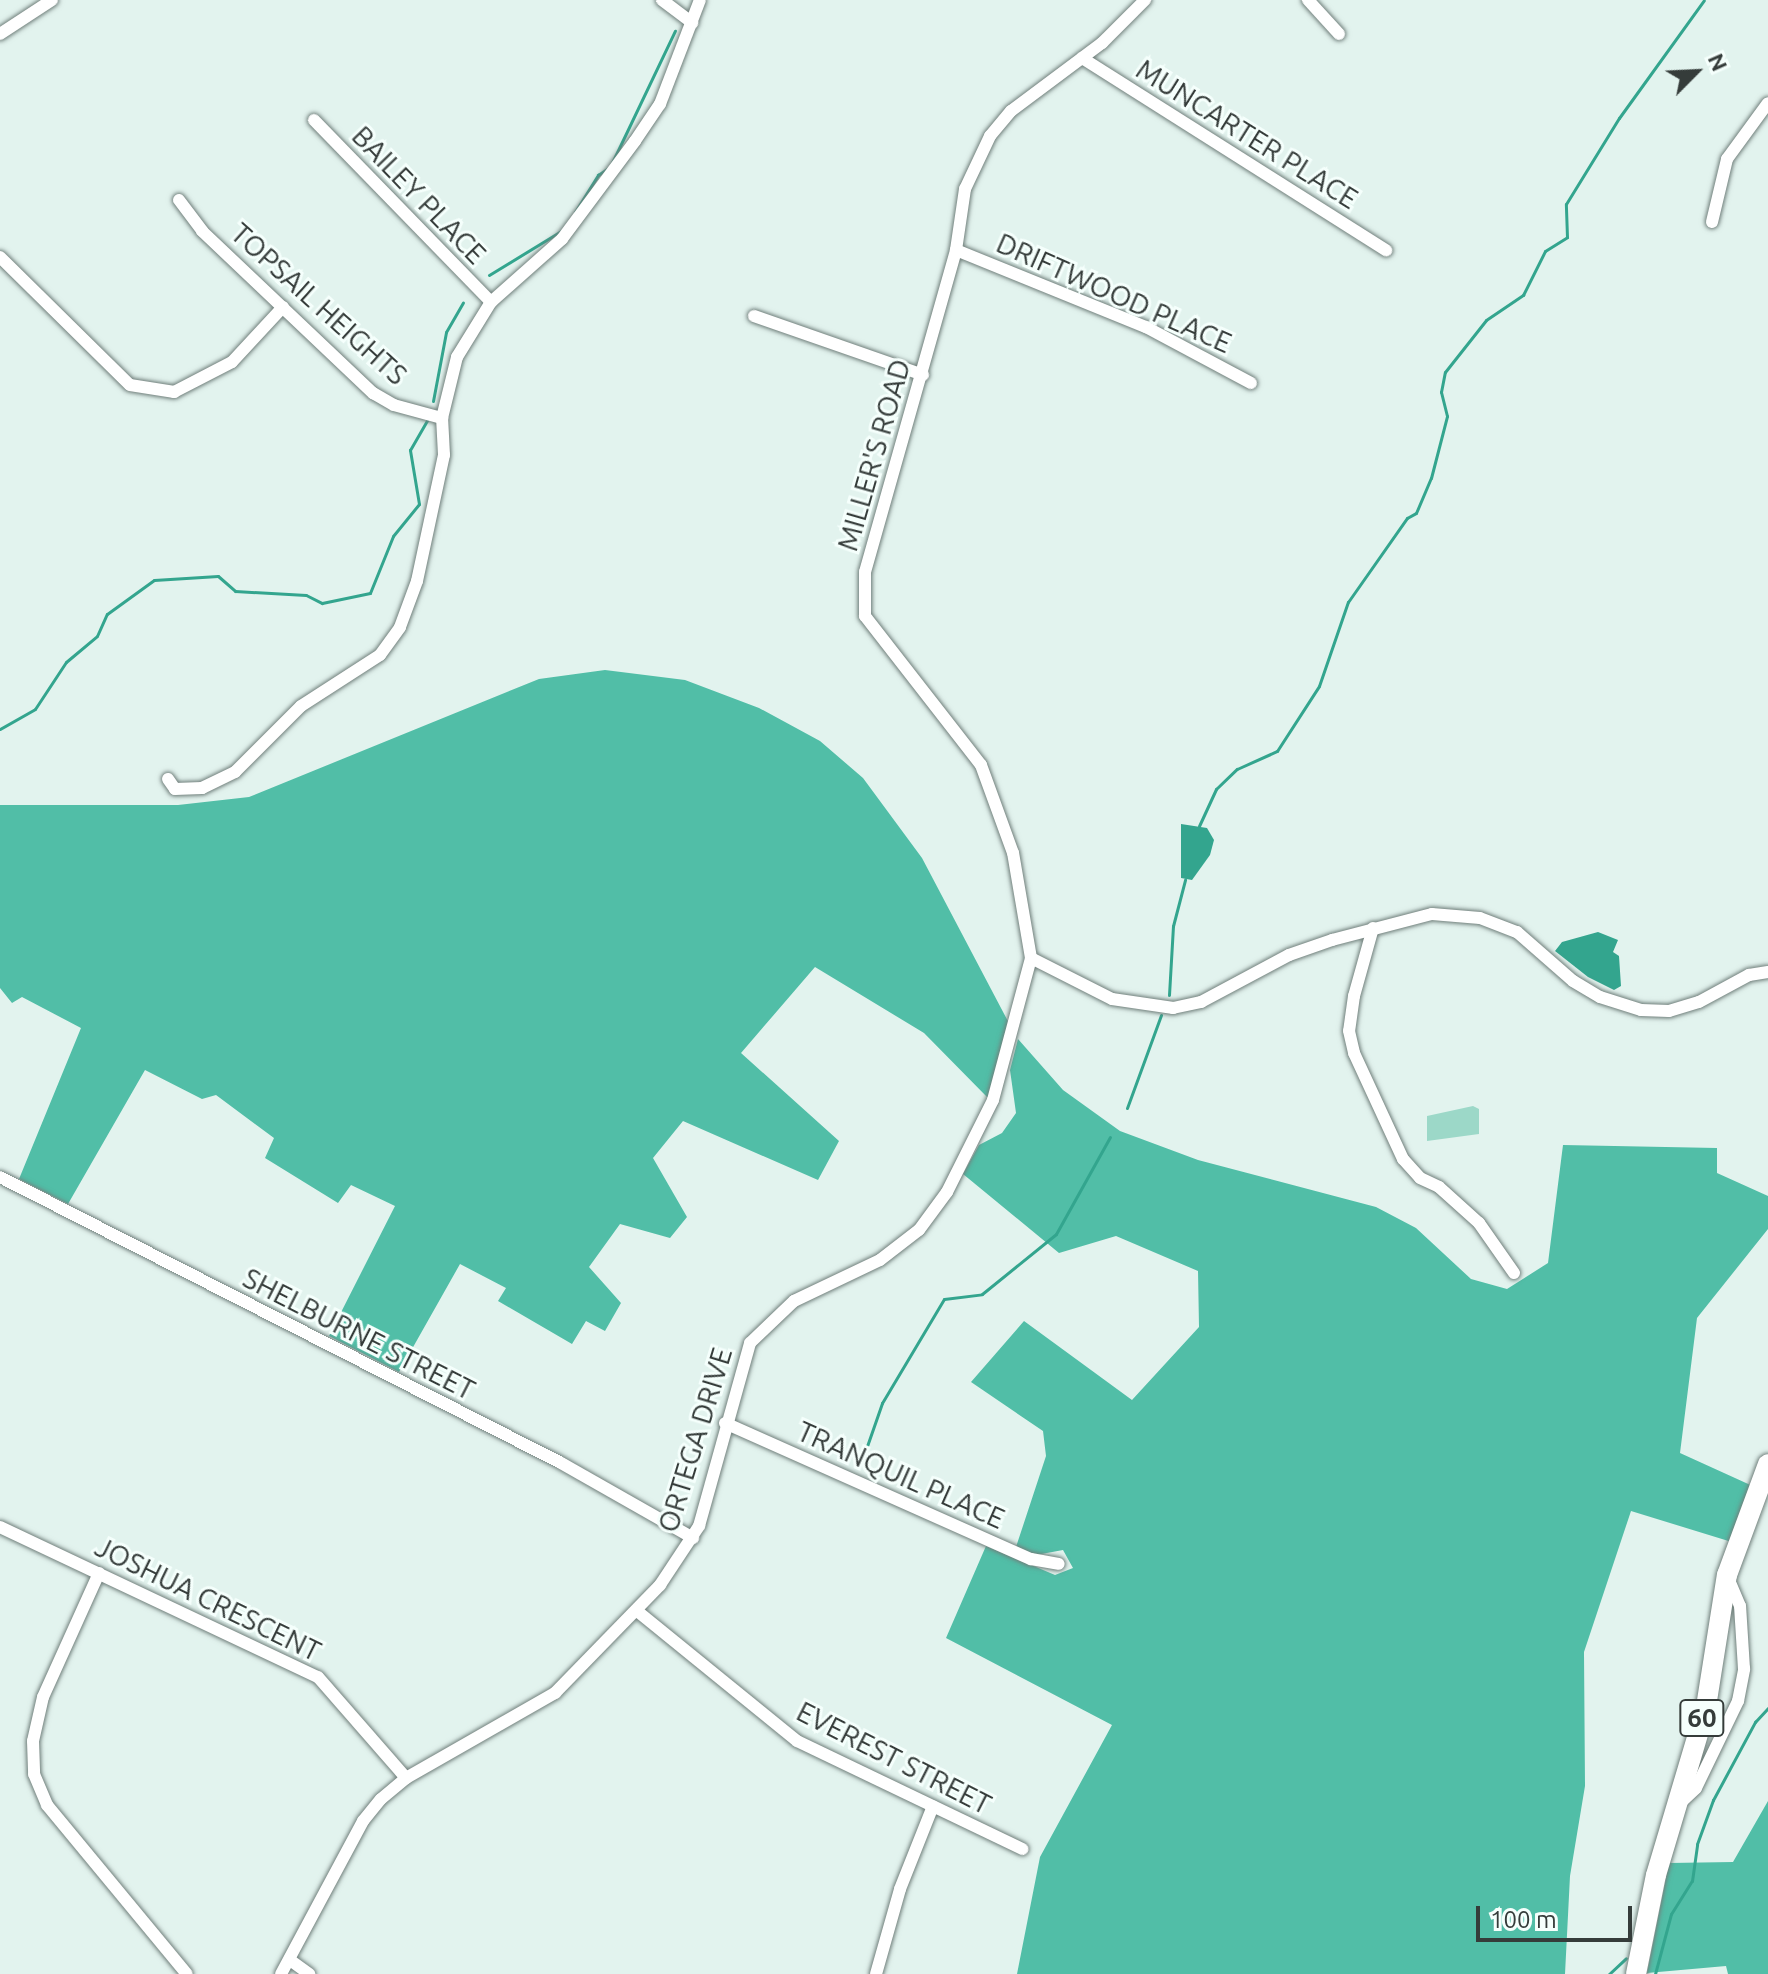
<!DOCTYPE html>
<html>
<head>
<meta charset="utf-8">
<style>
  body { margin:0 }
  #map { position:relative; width:1768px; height:1974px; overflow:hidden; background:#e2f3ee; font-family:Ubuntu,sans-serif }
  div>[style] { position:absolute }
  .green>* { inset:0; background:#9cd8c8 }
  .forest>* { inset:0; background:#51bea7 }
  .water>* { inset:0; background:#33a58e }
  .stream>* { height:3px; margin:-1.5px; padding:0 1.5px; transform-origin:1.5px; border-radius:1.5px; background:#33a58e }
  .roads { filter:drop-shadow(0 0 2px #707f7b) drop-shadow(0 0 2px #707f7b) }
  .minor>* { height:12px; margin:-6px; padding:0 6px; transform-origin:6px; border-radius:6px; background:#fff }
  .primary>* { height:20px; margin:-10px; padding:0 10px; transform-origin:10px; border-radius:10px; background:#fff }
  span { translate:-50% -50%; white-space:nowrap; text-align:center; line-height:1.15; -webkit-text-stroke:6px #f5fffc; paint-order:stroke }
  .shield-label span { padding:2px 6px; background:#f5fffc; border:2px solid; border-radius:6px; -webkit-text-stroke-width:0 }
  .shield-label { font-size:26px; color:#353c3a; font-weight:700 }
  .street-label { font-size:28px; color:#353c3a }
  .north { position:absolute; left:1656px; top:32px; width:80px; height:80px; -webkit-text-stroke:6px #f5fffc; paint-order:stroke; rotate:66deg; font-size:22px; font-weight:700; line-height:32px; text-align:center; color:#353c3a }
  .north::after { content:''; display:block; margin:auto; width:28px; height:36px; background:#353c3a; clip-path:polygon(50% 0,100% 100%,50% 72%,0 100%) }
  .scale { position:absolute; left:1476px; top:1906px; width:156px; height:36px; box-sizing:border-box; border:4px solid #353c3a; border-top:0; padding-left:10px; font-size:24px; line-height:28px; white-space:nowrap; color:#353c3a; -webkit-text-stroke:6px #f5fffc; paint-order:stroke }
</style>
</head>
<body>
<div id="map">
  <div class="green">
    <i style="clip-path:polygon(1473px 1106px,1479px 1109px,1479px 1134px,1427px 1141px,1427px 1116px)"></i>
  </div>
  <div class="forest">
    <i style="clip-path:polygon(605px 670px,685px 680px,759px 708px,820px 741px,863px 778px,922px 858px,1011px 1027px,988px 1098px,924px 1033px,815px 967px,741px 1053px,839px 1141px,818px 1180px,683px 1121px,653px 1158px,687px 1217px,670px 1238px,620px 1224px,589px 1267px,621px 1303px,605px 1331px,586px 1321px,572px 1344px,498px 1301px,506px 1288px,460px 1264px,399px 1372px,329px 1336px,395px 1206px,351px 1185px,338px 1203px,265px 1158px,274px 1138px,216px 1095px,202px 1099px,145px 1070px,68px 1204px,19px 1179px,81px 1028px,22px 997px,12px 1003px,0 988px,0 805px,178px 805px,249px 797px,539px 679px)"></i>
    <i style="clip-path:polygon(1018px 1039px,1063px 1090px,1120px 1131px,1198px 1160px,1376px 1207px,1416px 1228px,1471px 1279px,1507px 1289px,1548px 1263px,1563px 1145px,1717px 1148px,1717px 1173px,1768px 1196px,1768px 1229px,1697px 1318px,1680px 1453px,1757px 1488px,1735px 1543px,1631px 1511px,1584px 1652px,1585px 1786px,1570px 1876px,1565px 1974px,1017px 1974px,1040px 1857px,1112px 1725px,946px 1638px,986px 1546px,1055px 1575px,1073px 1568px,1063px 1550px,1036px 1555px,1016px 1547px,1046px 1456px,1043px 1431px,971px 1382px,1024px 1321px,1132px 1400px,1199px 1327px,1198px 1271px,1116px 1236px,1059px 1253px,963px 1174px,979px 1145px,1002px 1133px,1016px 1113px,1010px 1070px)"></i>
    <i style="clip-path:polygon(1768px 1801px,1768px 1974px,1728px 1974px,1726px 1966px,1647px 1973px,1669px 1863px,1733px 1862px)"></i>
  </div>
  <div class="water">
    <i style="clip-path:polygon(1181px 824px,1207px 828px,1214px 840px,1210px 855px,1192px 880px,1181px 878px)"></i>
    <i style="clip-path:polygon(1598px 932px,1618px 940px,1613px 952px,1619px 956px,1621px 986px,1614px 990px,1588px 977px,1555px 951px,1562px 942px)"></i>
  </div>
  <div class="stream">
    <i style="left:575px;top:212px;width:44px;rotate:-58.1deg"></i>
    <i style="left:598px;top:175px;width:14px;rotate:-34deg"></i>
    <i style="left:610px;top:167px;width:151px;rotate:-64.5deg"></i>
    <i style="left:489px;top:275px;width:84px;rotate:-31.4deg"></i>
    <i style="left:433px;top:401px;width:70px;rotate:-79.3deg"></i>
    <i style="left:446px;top:332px;width:34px;rotate:-60deg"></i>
    <i style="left:0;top:729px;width:40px;rotate:-29.7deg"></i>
    <i style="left:35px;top:709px;width:56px;rotate:-56.6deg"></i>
    <i style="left:66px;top:662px;width:40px;rotate:-40deg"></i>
    <i style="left:97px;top:636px;width:24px;rotate:-66deg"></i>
    <i style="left:107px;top:614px;width:58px;rotate:-35.9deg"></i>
    <i style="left:154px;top:580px;width:64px;rotate:-3.6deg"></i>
    <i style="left:218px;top:576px;width:23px;rotate:41deg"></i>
    <i style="left:235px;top:591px;width:71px;rotate:3.2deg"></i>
    <i style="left:306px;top:595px;width:18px;rotate:27deg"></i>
    <i style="left:322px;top:603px;width:49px;rotate:-11.8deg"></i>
    <i style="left:370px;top:593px;width:61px;rotate:-68deg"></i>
    <i style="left:393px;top:536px;width:41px;rotate:-50.9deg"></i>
    <i style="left:419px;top:504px;width:55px;rotate:-99.5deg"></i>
    <i style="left:410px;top:450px;width:36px;rotate:-60deg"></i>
    <i style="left:1199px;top:826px;width:41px;rotate:-65.3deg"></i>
    <i style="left:1216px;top:789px;width:29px;rotate:-44deg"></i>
    <i style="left:1237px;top:769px;width:44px;rotate:-24.2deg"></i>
    <i style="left:1277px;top:751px;width:77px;rotate:-57.1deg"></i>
    <i style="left:1319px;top:686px;width:89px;rotate:-71deg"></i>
    <i style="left:1348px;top:602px;width:103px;rotate:-54.9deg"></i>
    <i style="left:1407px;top:518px;width:10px;rotate:-29deg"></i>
    <i style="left:1416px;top:513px;width:38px;rotate:-67deg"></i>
    <i style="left:1431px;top:478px;width:64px;rotate:-75.5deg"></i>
    <i style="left:1447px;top:416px;width:25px;rotate:-104deg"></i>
    <i style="left:1441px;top:392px;width:20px;rotate:-79deg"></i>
    <i style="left:1445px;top:372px;width:66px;rotate:-51.7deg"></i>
    <i style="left:1486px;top:320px;width:45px;rotate:-34deg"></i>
    <i style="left:1523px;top:295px;width:49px;rotate:-63.4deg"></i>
    <i style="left:1545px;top:251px;width:26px;rotate:-32deg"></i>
    <i style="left:1567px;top:237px;width:33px;rotate:-92deg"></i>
    <i style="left:1566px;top:204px;width:101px;rotate:-58.4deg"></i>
    <i style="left:1619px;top:118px;width:145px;rotate:-54.2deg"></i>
    <i style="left:1169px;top:995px;width:69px;rotate:-86.7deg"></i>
    <i style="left:1173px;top:926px;width:48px;rotate:-75.4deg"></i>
    <i style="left:1127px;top:1108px;width:99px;rotate:-69.9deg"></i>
    <i style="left:866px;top:1449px;width:49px;rotate:-70.8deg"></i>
    <i style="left:882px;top:1403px;width:121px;rotate:-59.2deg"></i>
    <i style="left:944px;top:1299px;width:38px;rotate:-7deg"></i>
    <i style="left:982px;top:1294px;width:95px;rotate:-39deg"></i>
    <i style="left:1056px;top:1234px;width:111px;rotate:-60.9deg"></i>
    <i style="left:1609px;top:1974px;width:23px;rotate:-43deg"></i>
    <i style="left:1655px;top:1974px;width:62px;rotate:-75.1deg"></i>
    <i style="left:1671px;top:1914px;width:39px;rotate:-58deg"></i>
    <i style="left:1692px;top:1881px;width:37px;rotate:-82deg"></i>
    <i style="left:1697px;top:1844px;width:47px;rotate:-70deg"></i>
    <i style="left:1713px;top:1800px;width:89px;rotate:-61.7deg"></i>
    <i style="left:1755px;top:1722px;width:19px;rotate:-47deg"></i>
  </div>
  <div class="roads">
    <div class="minor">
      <i style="left:662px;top:0;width:38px;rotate:37deg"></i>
      <i style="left:1308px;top:0;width:46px;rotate:47.6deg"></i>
      <i style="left:0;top:34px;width:62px;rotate:-33.2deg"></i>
      <i style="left:1082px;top:58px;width:360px;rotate:32.3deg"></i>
      <i style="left:314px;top:120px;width:254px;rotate:45.8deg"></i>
      <i style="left:179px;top:200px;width:39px;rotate:53deg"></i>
      <i style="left:202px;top:231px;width:236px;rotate:43.5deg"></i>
      <i style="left:373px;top:393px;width:24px;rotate:30deg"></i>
      <i style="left:394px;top:405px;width:50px;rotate:15.2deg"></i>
      <i style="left:1712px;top:222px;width:65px;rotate:-76.6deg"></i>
      <i style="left:1727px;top:159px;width:69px;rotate:-53.8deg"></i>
      <i style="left:956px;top:250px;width:205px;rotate:22.1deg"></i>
      <i style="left:1146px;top:327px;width:119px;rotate:28.1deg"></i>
      <i style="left:0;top:257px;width:182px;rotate:44.6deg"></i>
      <i style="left:130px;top:385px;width:45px;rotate:9deg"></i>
      <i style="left:174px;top:392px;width:65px;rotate:-27.3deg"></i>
      <i style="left:232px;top:362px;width:75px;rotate:-47.2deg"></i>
      <i style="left:754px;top:316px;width:179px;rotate:19.2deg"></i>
      <i style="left:168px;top:779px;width:12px;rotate:55deg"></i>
      <i style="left:175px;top:789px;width:27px;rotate:-2deg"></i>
      <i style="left:202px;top:788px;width:37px;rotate:-26deg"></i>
      <i style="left:235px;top:772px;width:93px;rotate:-45deg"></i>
      <i style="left:301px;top:706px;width:94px;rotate:-32.8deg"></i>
      <i style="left:380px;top:655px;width:34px;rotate:-54deg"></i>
      <i style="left:400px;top:627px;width:49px;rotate:-69.7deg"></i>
      <i style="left:417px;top:581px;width:129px;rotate:-77.9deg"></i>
      <i style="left:444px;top:455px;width:37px;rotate:-93deg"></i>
      <i style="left:442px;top:418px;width:63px;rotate:-76.2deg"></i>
      <i style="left:457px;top:357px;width:65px;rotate:-58.3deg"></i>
      <i style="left:491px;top:302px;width:95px;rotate:-41.6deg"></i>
      <i style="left:562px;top:239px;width:122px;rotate:-53.3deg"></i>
      <i style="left:635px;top:141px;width:45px;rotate:-56deg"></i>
      <i style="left:660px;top:104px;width:111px;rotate:-69deg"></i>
      <i style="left:1373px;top:928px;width:71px;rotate:105.6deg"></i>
      <i style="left:1354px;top:996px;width:35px;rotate:98deg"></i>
      <i style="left:1349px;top:1031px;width:23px;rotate:77deg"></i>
      <i style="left:1354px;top:1053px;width:117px;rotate:65.2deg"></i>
      <i style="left:1403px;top:1159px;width:25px;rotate:48deg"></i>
      <i style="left:1420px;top:1178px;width:21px;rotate:25deg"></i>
      <i style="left:1439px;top:1187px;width:54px;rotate:42deg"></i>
      <i style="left:1479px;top:1223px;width:61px;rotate:55deg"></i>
      <i style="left:1031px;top:958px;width:91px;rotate:26.8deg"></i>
      <i style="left:1112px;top:999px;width:62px;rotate:8.4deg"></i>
      <i style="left:1173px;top:1008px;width:29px;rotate:-12deg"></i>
      <i style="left:1201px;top:1002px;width:100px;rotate:-28.1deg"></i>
      <i style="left:1289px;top:955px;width:46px;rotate:-19.2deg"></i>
      <i style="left:1332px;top:940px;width:103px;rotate:-14.6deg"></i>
      <i style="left:1432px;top:914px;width:48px;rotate:4.8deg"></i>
      <i style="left:1480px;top:918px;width:40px;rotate:21deg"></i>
      <i style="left:1517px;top:932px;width:74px;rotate:41.2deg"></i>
      <i style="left:1573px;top:981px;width:31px;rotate:31deg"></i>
      <i style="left:1600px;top:997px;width:43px;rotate:17.6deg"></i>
      <i style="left:1641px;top:1010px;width:28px;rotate:2deg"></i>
      <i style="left:1669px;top:1011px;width:31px;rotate:-17deg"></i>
      <i style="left:1699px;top:1002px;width:57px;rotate:-28.4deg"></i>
      <i style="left:1749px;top:975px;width:19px;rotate:-9deg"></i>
      <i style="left:0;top:1177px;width:630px;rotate:27.01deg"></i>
      <i style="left:561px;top:1463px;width:152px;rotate:29.6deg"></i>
      <i style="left:725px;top:1423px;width:335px;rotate:24deg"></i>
      <i style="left:1031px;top:1559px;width:28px;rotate:10deg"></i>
      <i style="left:0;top:1527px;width:352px;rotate:25.3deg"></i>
      <i style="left:318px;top:1677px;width:134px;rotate:48.9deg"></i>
      <i style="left:99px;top:1573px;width:136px;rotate:114.3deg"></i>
      <i style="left:43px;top:1697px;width:45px;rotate:102.8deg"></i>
      <i style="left:33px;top:1741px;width:33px;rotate:88deg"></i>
      <i style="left:34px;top:1774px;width:34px;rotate:67deg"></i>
      <i style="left:47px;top:1805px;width:219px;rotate:50.4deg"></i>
      <i style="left:637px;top:1611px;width:206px;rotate:39.1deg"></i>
      <i style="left:797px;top:1741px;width:250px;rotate:25.6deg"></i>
      <i style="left:1679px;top:1804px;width:23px;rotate:-43deg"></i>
      <i style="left:1696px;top:1788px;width:97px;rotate:-64.2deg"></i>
      <i style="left:1738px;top:1701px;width:33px;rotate:-79deg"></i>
      <i style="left:1744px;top:1669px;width:63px;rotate:-93.6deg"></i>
      <i style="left:1740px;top:1606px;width:30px;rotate:-113deg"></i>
      <i style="left:290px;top:1960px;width:24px;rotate:36deg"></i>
      <i style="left:281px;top:1974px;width:174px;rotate:-61.8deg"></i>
      <i style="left:363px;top:1821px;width:28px;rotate:-51deg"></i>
      <i style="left:381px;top:1799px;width:33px;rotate:-40deg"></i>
      <i style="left:406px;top:1778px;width:172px;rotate:-29.7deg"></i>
      <i style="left:555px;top:1693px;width:151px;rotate:-45.8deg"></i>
      <i style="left:660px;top:1585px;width:71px;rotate:-56.5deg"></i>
      <i style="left:699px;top:1526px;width:190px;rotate:-74.4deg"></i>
      <i style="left:750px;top:1343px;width:61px;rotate:-43.7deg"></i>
      <i style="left:794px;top:1301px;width:95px;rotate:-25.5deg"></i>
      <i style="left:880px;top:1260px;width:49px;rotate:-37.6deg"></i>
      <i style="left:919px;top:1230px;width:47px;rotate:-53.6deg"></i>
      <i style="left:947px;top:1192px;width:103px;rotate:-63.4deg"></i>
      <i style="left:993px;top:1100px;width:147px;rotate:-75deg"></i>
      <i style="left:1031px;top:958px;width:107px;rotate:-99.7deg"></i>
      <i style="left:1013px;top:853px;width:94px;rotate:-110deg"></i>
      <i style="left:981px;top:765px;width:189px;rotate:-127.9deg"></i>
      <i style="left:865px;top:616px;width:44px;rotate:-90deg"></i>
      <i style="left:865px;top:572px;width:335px;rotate:-74.2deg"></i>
      <i style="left:956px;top:250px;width:62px;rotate:-81.6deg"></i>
      <i style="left:965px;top:189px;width:59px;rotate:-64.7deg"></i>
      <i style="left:990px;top:136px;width:33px;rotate:-50deg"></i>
      <i style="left:1011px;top:111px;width:114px;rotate:-36.8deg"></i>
      <i style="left:1102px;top:43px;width:61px;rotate:-45deg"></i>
      <i style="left:876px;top:1974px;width:88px;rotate:-74.2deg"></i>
      <i style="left:900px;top:1889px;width:89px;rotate:-68.3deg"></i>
    </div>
    <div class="primary">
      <i style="left:1636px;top:1974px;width:101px;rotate:-78.6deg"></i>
      <i style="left:1656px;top:1875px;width:175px;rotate:-73.4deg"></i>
      <i style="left:1706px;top:1707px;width:134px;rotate:-81deg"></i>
      <i style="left:1727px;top:1575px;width:118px;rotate:-69.7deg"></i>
    </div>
  </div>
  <div class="shield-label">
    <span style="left:1702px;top:1718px">60</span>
  </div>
  <div class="street-label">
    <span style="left:1247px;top:134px;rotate:32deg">MUNCARTER PLACE</span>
    <span style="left:419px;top:195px;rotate:46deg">BAILEY PLACE</span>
    <span style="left:1114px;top:293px;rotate:24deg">DRIFTWOOD PLACE</span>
    <span style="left:319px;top:304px;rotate:42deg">TOPSAIL HEIGHTS</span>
    <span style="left:874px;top:455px;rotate:-74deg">MILLER'S ROAD</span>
    <span style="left:359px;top:1334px;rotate:27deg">SHELBURNE STREET</span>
    <span style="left:695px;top:1440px;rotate:-73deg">ORTEGA DRIVE</span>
    <span style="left:901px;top:1475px;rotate:24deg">TRANQUIL PLACE</span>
    <span style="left:208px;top:1599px;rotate:26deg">JOSHUA CRESCENT</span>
    <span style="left:894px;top:1758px;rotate:27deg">EVEREST STREET</span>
  </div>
  <div class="north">N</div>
  <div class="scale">100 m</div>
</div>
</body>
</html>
